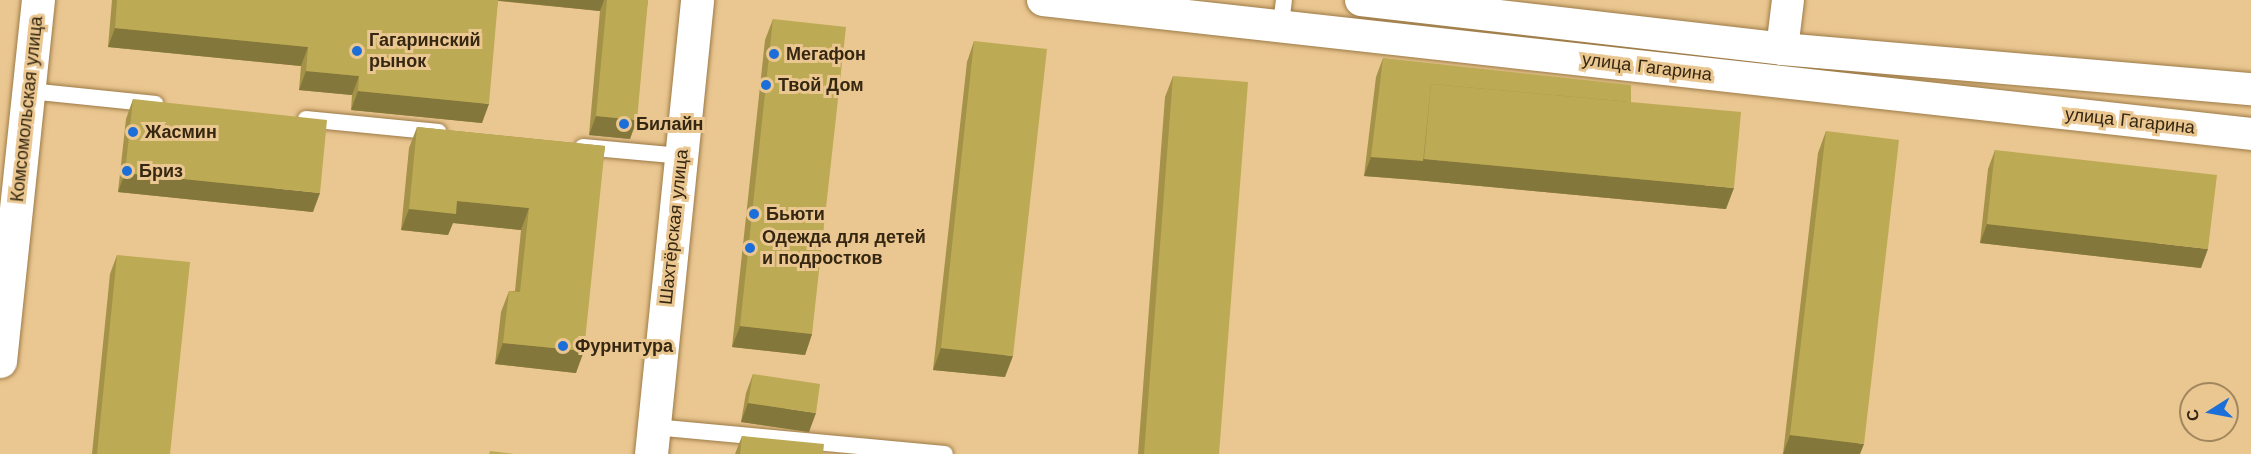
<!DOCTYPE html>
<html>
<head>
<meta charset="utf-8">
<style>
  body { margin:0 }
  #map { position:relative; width:2251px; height:454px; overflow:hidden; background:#eac690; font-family:"Work Sans",sans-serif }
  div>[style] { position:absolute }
  .roads { filter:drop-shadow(0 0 2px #9d7b47) drop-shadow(0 0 2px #9d7b47) }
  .service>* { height:16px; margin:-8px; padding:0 8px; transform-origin:8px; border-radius:8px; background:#fff }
  .minor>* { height:32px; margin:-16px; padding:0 16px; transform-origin:16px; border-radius:16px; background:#fff }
  .tertiary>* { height:33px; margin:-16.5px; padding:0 16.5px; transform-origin:16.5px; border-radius:16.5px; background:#fff }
  .wall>* { inset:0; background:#a39248 }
  .shaded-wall>* { inset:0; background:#84773b }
  .building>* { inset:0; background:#bdaa54 }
  .dots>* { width:16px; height:16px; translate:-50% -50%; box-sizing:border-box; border:3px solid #eac690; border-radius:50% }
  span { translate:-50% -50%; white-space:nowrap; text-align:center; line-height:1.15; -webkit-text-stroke:6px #eac690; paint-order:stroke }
  .poi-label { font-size:18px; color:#352711; font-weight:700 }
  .left { translate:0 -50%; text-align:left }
  .street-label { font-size:18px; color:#352711 }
  .north { position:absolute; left:2179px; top:382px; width:60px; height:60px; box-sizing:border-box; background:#eac690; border:2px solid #a2865d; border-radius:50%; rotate:259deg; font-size:16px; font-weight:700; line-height:24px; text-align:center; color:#352711 }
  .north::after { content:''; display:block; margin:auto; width:21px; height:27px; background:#1c6fd9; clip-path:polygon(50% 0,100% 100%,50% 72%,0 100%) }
</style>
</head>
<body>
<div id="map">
  <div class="roads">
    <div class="service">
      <i style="left:1281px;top:24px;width:24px;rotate:-83deg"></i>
      <i style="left:30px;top:91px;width:126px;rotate:5.9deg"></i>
      <i style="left:306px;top:119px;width:133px;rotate:5.6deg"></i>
      <i style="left:583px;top:147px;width:98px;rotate:5.2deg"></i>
      <i style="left:654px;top:427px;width:292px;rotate:5.3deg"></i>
    </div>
    <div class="minor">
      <i style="left:1043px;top:0;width:1215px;rotate:6.33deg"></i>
      <i style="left:1361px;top:0;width:424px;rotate:6.6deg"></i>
      <i style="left:1782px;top:49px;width:471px;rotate:4.9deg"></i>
      <i style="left:1782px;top:49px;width:49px;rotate:-83deg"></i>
    </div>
    <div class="tertiary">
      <i style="left:0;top:361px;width:363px;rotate:-84deg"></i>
      <i style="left:651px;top:454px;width:456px;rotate:-84.2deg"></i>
    </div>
  </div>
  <div class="wall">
    <i style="clip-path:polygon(112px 0,648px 0,630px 139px,589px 135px,600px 11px,498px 1px,482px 123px,351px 110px,352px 95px,299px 90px,301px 66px,108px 47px)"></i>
    <i style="clip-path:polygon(773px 19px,812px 334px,805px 355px,732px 347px,765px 40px)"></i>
    <i style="clip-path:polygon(974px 41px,1005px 377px,933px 370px,967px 62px)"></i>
    <i style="clip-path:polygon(1383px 58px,1631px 102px,1726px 209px,1416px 180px,1364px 176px,1376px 77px)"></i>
    <i style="clip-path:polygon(1173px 76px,1219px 454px,1138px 454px,1165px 97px)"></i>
    <i style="clip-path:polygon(133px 99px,313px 212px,118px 192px,126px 119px)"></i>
    <i style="clip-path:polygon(417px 127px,605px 146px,576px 373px,495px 364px,501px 312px,509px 291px,515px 291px,521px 230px,453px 223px,448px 235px,401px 230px,409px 148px)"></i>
    <i style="clip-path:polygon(1826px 131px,1860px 454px,1783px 454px,1818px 153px)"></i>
    <i style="clip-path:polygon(1995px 150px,2201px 268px,1980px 243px,1988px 169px)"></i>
    <i style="clip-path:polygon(117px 255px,170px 454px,92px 454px,110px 274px)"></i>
    <i style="clip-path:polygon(753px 374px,809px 432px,741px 422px,746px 393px)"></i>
    <i style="clip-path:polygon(742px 436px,823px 454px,735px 454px)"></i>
  </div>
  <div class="shaded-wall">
    <i style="clip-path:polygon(493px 0,604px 0,600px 11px)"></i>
    <i style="clip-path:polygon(115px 28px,308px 47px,301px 66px,108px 47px)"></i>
    <i style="clip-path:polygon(306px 71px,359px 76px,352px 95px,299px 90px)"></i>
    <i style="clip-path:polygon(358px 91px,489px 104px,482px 123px,351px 110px)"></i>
    <i style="clip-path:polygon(596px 116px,637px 120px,630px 139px,589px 135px)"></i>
    <i style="clip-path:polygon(1371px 157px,1424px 159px,1734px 188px,1726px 209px,1416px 180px,1364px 176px)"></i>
    <i style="clip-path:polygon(125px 173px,320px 193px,313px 212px,118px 192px)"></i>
    <i style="clip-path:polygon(457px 201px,529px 208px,521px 230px,453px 223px,448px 235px,401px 230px,409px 209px)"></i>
    <i style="clip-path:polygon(1987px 224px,2208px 249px,2201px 268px,1980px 243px)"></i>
    <i style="clip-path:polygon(740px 326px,812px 334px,805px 355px,732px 347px)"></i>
    <i style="clip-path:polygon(503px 343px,584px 351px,576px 373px,495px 364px)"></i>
    <i style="clip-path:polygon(941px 348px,1013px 356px,1005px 377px,933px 370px)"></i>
    <i style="clip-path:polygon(748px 403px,816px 413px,809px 432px,741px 422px)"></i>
    <i style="clip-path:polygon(1790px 435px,1864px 444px,1860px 454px,1783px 454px)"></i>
  </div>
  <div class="building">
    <i style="clip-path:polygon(117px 0,498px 0,489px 104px,358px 91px,359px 76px,306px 71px,308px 47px,115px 28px)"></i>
    <i style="clip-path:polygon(607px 0,648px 0,637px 120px,596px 116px)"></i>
    <i style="clip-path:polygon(773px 19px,846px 27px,812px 334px,740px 326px)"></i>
    <i style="clip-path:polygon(974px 41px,1047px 49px,1013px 356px,941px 348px)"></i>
    <i style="clip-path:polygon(1383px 58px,1631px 85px,1631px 102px,1431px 84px,1423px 161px,1371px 157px)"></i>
    <i style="clip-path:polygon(1173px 76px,1248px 82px,1219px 454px,1144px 454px)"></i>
    <i style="clip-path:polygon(1431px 84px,1741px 112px,1734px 188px,1424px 159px)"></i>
    <i style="clip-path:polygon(133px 99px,327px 120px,320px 193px,125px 173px)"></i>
    <i style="clip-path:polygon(417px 127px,605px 146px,584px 351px,503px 343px,509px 291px,520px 292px,529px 208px,457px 201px,456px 214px,409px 209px)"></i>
    <i style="clip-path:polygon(1826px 131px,1899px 140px,1864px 444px,1790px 435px)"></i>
    <i style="clip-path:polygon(1995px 150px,2217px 175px,2208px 249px,1987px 224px)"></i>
    <i style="clip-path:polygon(117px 255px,190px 262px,170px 454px,97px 454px)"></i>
    <i style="clip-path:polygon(753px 374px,820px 384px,816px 413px,748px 403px)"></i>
    <i style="clip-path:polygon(742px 436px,824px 444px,823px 454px,740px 454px)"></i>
    <i style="clip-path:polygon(490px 451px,514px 454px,489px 454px)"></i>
  </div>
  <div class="dots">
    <i style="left:357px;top:51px;background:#1c6fd9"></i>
    <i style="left:774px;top:54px;background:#1c6fd9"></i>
    <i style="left:766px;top:85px;background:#1c6fd9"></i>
    <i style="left:624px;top:124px;background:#1c6fd9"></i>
    <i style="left:133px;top:132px;background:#1c6fd9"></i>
    <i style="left:127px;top:171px;background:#1c6fd9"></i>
    <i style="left:754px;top:214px;background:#1c6fd9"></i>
    <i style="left:750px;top:248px;background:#1c6fd9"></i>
    <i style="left:563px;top:346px;background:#1c6fd9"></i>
  </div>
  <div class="poi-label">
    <span class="left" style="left:369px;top:51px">Гагаринский<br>рынок</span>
    <span class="left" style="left:786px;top:54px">Мегафон</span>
    <span class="left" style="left:778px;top:85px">Твой Дом</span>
    <span class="left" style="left:636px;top:124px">Билайн</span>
    <span class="left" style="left:145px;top:132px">Жасмин</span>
    <span class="left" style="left:139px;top:171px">Бриз</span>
    <span class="left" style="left:766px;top:214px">Бьюти</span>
    <span class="left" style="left:762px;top:248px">Одежда для детей<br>и подростков</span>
    <span class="left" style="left:575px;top:346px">Фурнитура</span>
  </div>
  <div class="street-label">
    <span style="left:1647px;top:67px;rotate:7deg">улица Гагарина</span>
    <span style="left:27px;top:109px;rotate:-84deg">Комсомольская улица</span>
    <span style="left:2130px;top:121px;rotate:6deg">улица Гагарина</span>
    <span style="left:674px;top:227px;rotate:-84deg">Шахтёрская улица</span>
  </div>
  <div class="north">С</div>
</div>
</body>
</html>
